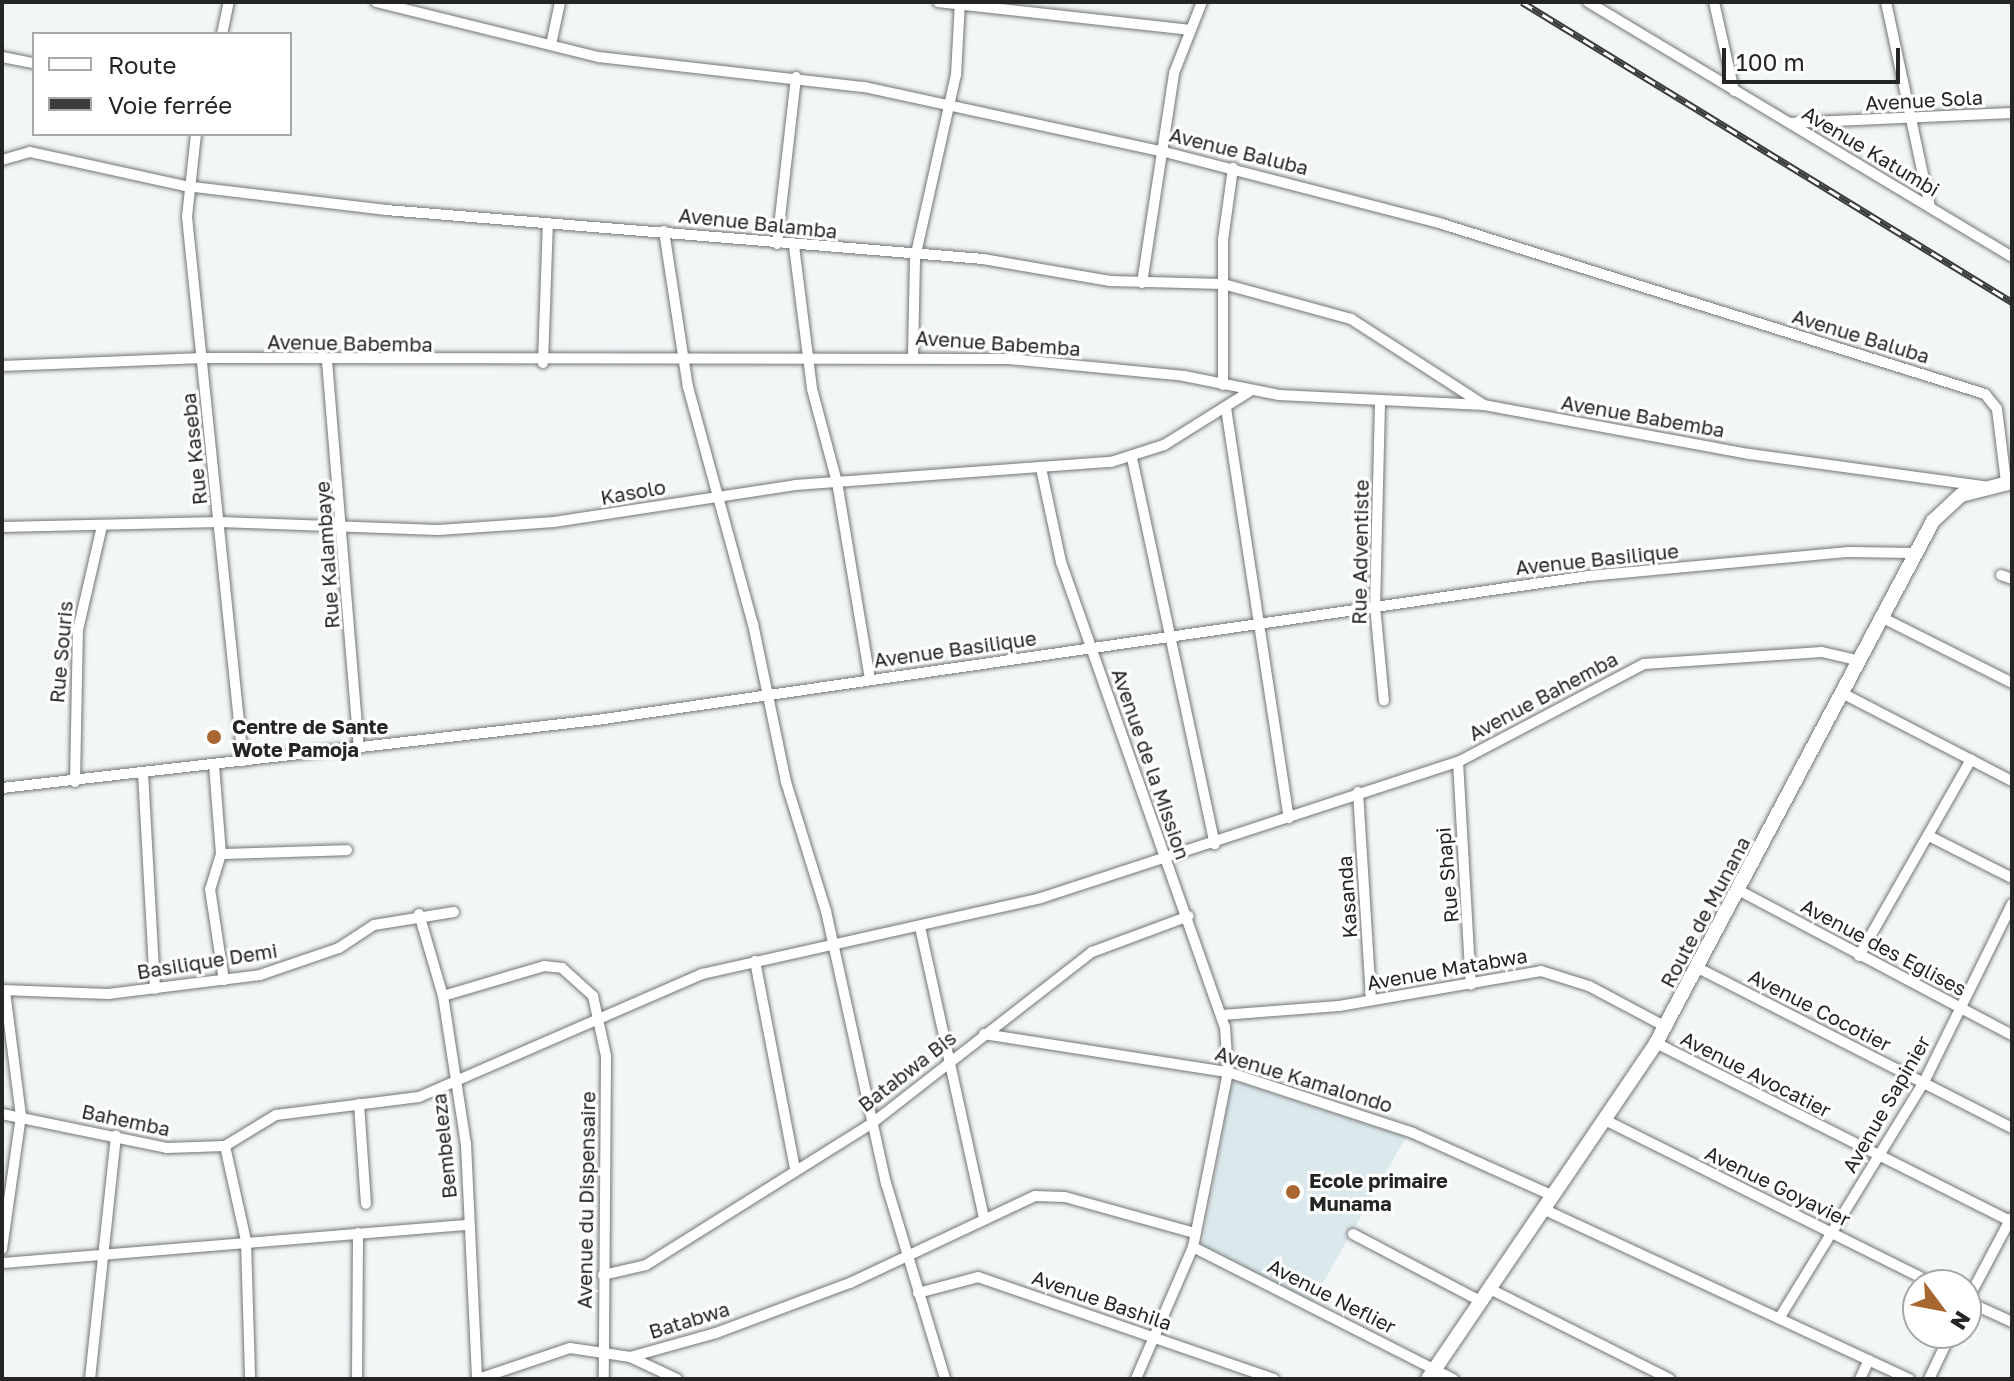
<!DOCTYPE html>
<html>
<head>
<meta charset="utf-8">
<style>
  body { margin:0 }
  #map { position:relative; width:2014px; height:1381px; overflow:hidden; background:#f2f6f7; font-family:"Golos Text",sans-serif }
  div>[style] { position:absolute }
  .built>* { inset:0; background:#dce9ec }
  .roads { filter:drop-shadow(0 0 2px #727576) drop-shadow(0 0 2px #727576) }
  .minor>* { height:10px; margin:-5px; padding:0 5px; transform-origin:5px; border-radius:5px; background:#fff }
  .secondary>* { height:14px; margin:-7px; padding:0 7px; transform-origin:7px; border-radius:7px; background:#fff }
  .rail>* { height:7px; margin-top:-3.5px; transform-origin:0; background:repeating-linear-gradient(90deg,#fff 0 12px,#3b3c3d 0 24px); box-sizing:border-box; border-block:2px solid #3b3c3d }
  .dots>* { width:22px; height:22px; translate:-50% -50%; box-sizing:border-box; border:4px solid #fff; border-radius:50% }
  span { translate:-50% -50%; white-space:nowrap; text-align:center; line-height:1.15; -webkit-text-stroke:6px #fff; paint-order:stroke }
  .street-label { font-size:20px; color:#242525 }
  .poi-label { font-size:20px; color:#242525; font-weight:700 }
  .left { translate:0 -50%; text-align:left }
  .frame { position:absolute; inset:0; border:4px solid #242525; pointer-events:none }
  .legend { position:absolute; left:32px; top:32px; width:260px; height:104px; box-sizing:border-box; background:#fff; border:2px solid #a7a8a8; margin:0; padding:10px 14px; list-style:none; font-size:24px; color:#242525 }
  .legend li { display:flex; align-items:center; gap:16px; height:40px }
  .legend b { width:40px; border:2px solid #a7a8a8 }
  .north { position:absolute; left:1902px; top:1269px; width:80px; height:80px; box-sizing:border-box; background:#fff; border:2px solid #a7a8a8; border-radius:50%; rotate:122deg; font-size:22px; font-weight:700; line-height:32px; text-align:center; color:#242525 }
  .north::after { content:''; display:block; margin:auto; width:28px; height:36px; background:#a86731; clip-path:polygon(50% 0,100% 100%,50% 72%,0 100%) }
  .scale { position:absolute; left:1722px; top:48px; width:178px; height:36px; box-sizing:border-box; border:4px solid #242525; border-top:0; padding-left:10px; font-size:24px; line-height:28px; white-space:nowrap; color:#242525; -webkit-text-stroke:6px #fff; paint-order:stroke }
</style>
</head>
<body>
<div id="map">
  <div class="built">
    <i style="clip-path:polygon(1232px 1080px,1406px 1137px,1312px 1302px,1202px 1247px)"></i>
  </div>
  <div class="roads">
    <div class="minor">
      <i style="left:376px;top:2px;width:230px;rotate:13.9deg"></i>
      <i style="left:599px;top:57px;width:267px;rotate:6.5deg"></i>
      <i style="left:864px;top:87px;width:304px;rotate:12.2deg"></i>
      <i style="left:1161px;top:151px;width:287px;rotate:14.5deg"></i>
      <i style="left:1439px;top:223px;width:572px;rotate:17.39deg"></i>
      <i style="left:1985px;top:394px;width:19px;rotate:51deg"></i>
      <i style="left:1997px;top:409px;width:74px;rotate:83deg"></i>
      <i style="left:938px;top:2px;width:254px;rotate:6.3deg"></i>
      <i style="left:1588px;top:2px;width:495px;rotate:31deg"></i>
      <i style="left:1714px;top:2px;width:91px;rotate:77.3deg"></i>
      <i style="left:1886px;top:2px;width:210px;rotate:77.9deg"></i>
      <i style="left:222px;top:34px;width:33px;rotate:-78deg"></i>
      <i style="left:551px;top:45px;width:44px;rotate:-78.2deg"></i>
      <i style="left:2px;top:57px;width:33px;rotate:11deg"></i>
      <i style="left:1790px;top:123px;width:222px;rotate:-2.6deg"></i>
      <i style="left:196px;top:134px;width:83px;rotate:96.2deg"></i>
      <i style="left:187px;top:217px;width:547px;rotate:84.12deg"></i>
      <i style="left:2px;top:160px;width:29px;rotate:-16deg"></i>
      <i style="left:30px;top:152px;width:159px;rotate:12.4deg"></i>
      <i style="left:185px;top:186px;width:202px;rotate:6.8deg"></i>
      <i style="left:386px;top:210px;width:599px;rotate:4.69deg"></i>
      <i style="left:983px;top:259px;width:129px;rotate:9.8deg"></i>
      <i style="left:1110px;top:281px;width:113px;rotate:1.5deg"></i>
      <i style="left:1223px;top:284px;width:133px;rotate:15.3deg"></i>
      <i style="left:1351px;top:319px;width:158px;rotate:32.9deg"></i>
      <i style="left:664px;top:231px;width:158px;rotate:81.3deg"></i>
      <i style="left:688px;top:387px;width:246px;rotate:74.7deg"></i>
      <i style="left:753px;top:624px;width:161px;rotate:78.2deg"></i>
      <i style="left:786px;top:782px;width:135px;rotate:72.8deg"></i>
      <i style="left:826px;top:911px;width:279px;rotate:77.6deg"></i>
      <i style="left:886px;top:1183px;width:205px;rotate:73.2deg"></i>
      <i style="left:777px;top:244px;width:168px;rotate:-83.5deg"></i>
      <i style="left:794px;top:246px;width:144px;rotate:82.8deg"></i>
      <i style="left:812px;top:389px;width:96px;rotate:75deg"></i>
      <i style="left:837px;top:482px;width:200px;rotate:80.5deg"></i>
      <i style="left:1142px;top:283px;width:212px;rotate:-81.3deg"></i>
      <i style="left:1174px;top:73px;width:76px;rotate:-68.5deg"></i>
      <i style="left:913px;top:355px;width:97px;rotate:-88.8deg"></i>
      <i style="left:915px;top:258px;width:188px;rotate:-77.4deg"></i>
      <i style="left:956px;top:75px;width:73px;rotate:-86.9deg"></i>
      <i style="left:327px;top:361px;width:388px;rotate:85.3deg"></i>
      <i style="left:543px;top:363px;width:140px;rotate:-88deg"></i>
      <i style="left:2px;top:366px;width:201px;rotate:-2.3deg"></i>
      <i style="left:203px;top:358px;width:806px;rotate:0.07deg"></i>
      <i style="left:1009px;top:359px;width:176px;rotate:5.5deg"></i>
      <i style="left:1184px;top:376px;width:97px;rotate:11.3deg"></i>
      <i style="left:1279px;top:395px;width:205px;rotate:2.8deg"></i>
      <i style="left:1484px;top:405px;width:269px;rotate:10.5deg"></i>
      <i style="left:1749px;top:454px;width:236px;rotate:7.8deg"></i>
      <i style="left:1223px;top:385px;width:145px;rotate:-90deg"></i>
      <i style="left:1223px;top:240px;width:73px;rotate:-82.1deg"></i>
      <i style="left:1380px;top:403px;width:203px;rotate:91.4deg"></i>
      <i style="left:1375px;top:606px;width:95px;rotate:84.6deg"></i>
      <i style="left:1226px;top:408px;width:415px;rotate:81.3deg"></i>
      <i style="left:1132px;top:458px;width:395px;rotate:77.9deg"></i>
      <i style="left:1041px;top:468px;width:96px;rotate:78deg"></i>
      <i style="left:1061px;top:562px;width:493px;rotate:70.6deg"></i>
      <i style="left:1225px;top:1027px;width:45px;rotate:86.2deg"></i>
      <i style="left:1228px;top:1072px;width:178px;rotate:101.3deg"></i>
      <i style="left:1193px;top:1247px;width:144px;rotate:113.4deg"></i>
      <i style="left:2px;top:527px;width:218px;rotate:-1.3deg"></i>
      <i style="left:220px;top:522px;width:218px;rotate:2.1deg"></i>
      <i style="left:438px;top:530px;width:116px;rotate:-3.9deg"></i>
      <i style="left:554px;top:522px;width:244px;rotate:-8.7deg"></i>
      <i style="left:795px;top:485px;width:317px;rotate:-4.2deg"></i>
      <i style="left:1111px;top:462px;width:56px;rotate:-17.8deg"></i>
      <i style="left:1164px;top:445px;width:102px;rotate:-32.1deg"></i>
      <i style="left:2001px;top:575px;width:12px;rotate:20deg"></i>
      <i style="left:1881px;top:617px;width:147px;rotate:26.7deg"></i>
      <i style="left:1842px;top:693px;width:191px;rotate:27.4deg"></i>
      <i style="left:1458px;top:762px;width:223px;rotate:86.7deg"></i>
      <i style="left:214px;top:765px;width:89px;rotate:85.5deg"></i>
      <i style="left:221px;top:854px;width:37px;rotate:107deg"></i>
      <i style="left:210px;top:889px;width:92px;rotate:81.3deg"></i>
      <i style="left:143px;top:773px;width:216px;rotate:86.8deg"></i>
      <i style="left:75px;top:782px;width:152px;rotate:-88.9deg"></i>
      <i style="left:78px;top:630px;width:107px;rotate:-77deg"></i>
      <i style="left:2px;top:788px;width:599px;rotate:-6.52deg"></i>
      <i style="left:597px;top:720px;width:1002px;rotate:-8.26deg"></i>
      <i style="left:1589px;top:576px;width:261px;rotate:-5.3deg"></i>
      <i style="left:1849px;top:552px;width:65px;rotate:0.9deg"></i>
      <i style="left:1358px;top:792px;width:208px;rotate:86.4deg"></i>
      <i style="left:1929px;top:836px;width:93px;rotate:26.8deg"></i>
      <i style="left:221px;top:854px;width:126px;rotate:-1.8deg"></i>
      <i style="left:1740px;top:891px;width:308px;rotate:27.9deg"></i>
      <i style="left:419px;top:914px;width:85px;rotate:73.7deg"></i>
      <i style="left:443px;top:996px;width:150px;rotate:81.2deg"></i>
      <i style="left:466px;top:1144px;width:235px;rotate:87.3deg"></i>
      <i style="left:920px;top:927px;width:298px;rotate:77.6deg"></i>
      <i style="left:1859px;top:956px;width:226px;rotate:-60.3deg"></i>
      <i style="left:755px;top:961px;width:211px;rotate:79.1deg"></i>
      <i style="left:1698px;top:968px;width:352px;rotate:27deg"></i>
      <i style="left:2px;top:990px;width:106px;rotate:2.2deg"></i>
      <i style="left:108px;top:994px;width:153px;rotate:-7.1deg"></i>
      <i style="left:260px;top:975px;width:83px;rotate:-18.9deg"></i>
      <i style="left:339px;top:948px;width:42px;rotate:-33.3deg"></i>
      <i style="left:374px;top:925px;width:81px;rotate:-9.2deg"></i>
      <i style="left:443px;top:996px;width:105px;rotate:-16.5deg"></i>
      <i style="left:544px;top:966px;width:18px;rotate:6deg"></i>
      <i style="left:562px;top:968px;width:42px;rotate:42.1deg"></i>
      <i style="left:593px;top:996px;width:61px;rotate:77.8deg"></i>
      <i style="left:606px;top:1056px;width:323px;rotate:90.4deg"></i>
      <i style="left:1222px;top:1015px;width:117px;rotate:-4.4deg"></i>
      <i style="left:1339px;top:1006px;width:205px;rotate:-9.8deg"></i>
      <i style="left:1541px;top:971px;width:50px;rotate:17.4deg"></i>
      <i style="left:1589px;top:986px;width:87px;rotate:28deg"></i>
      <i style="left:984px;top:1034px;width:247px;rotate:8.9deg"></i>
      <i style="left:1228px;top:1072px;width:195px;rotate:18.2deg"></i>
      <i style="left:1413px;top:1133px;width:154px;rotate:24.2deg"></i>
      <i style="left:1656px;top:1043px;width:398px;rotate:26.7deg"></i>
      <i style="left:359px;top:1104px;width:100px;rotate:86deg"></i>
      <i style="left:2px;top:1114px;width:168px;rotate:11.6deg"></i>
      <i style="left:167px;top:1148px;width:58px;rotate:-2deg"></i>
      <i style="left:225px;top:1146px;width:60px;rotate:-31.3deg"></i>
      <i style="left:276px;top:1115px;width:144px;rotate:-7.2deg"></i>
      <i style="left:419px;top:1097px;width:309px;rotate:-23.5deg"></i>
      <i style="left:702px;top:974px;width:347px;rotate:-12.6deg"></i>
      <i style="left:1041px;top:898px;width:439px;rotate:-18.1deg"></i>
      <i style="left:1458px;top:762px;width:210px;rotate:-27.8deg"></i>
      <i style="left:1644px;top:664px;width:178px;rotate:-3.9deg"></i>
      <i style="left:1822px;top:652px;width:37px;rotate:13deg"></i>
      <i style="left:1605px;top:1120px;width:370px;rotate:26.5deg"></i>
      <i style="left:225px;top:1146px;width:97px;rotate:77.5deg"></i>
      <i style="left:246px;top:1241px;width:138px;rotate:88.3deg"></i>
      <i style="left:1543px;top:1209px;width:404px;rotate:24.9deg"></i>
      <i style="left:1353px;top:1234px;width:144px;rotate:27.8deg"></i>
      <i style="left:1193px;top:1247px;width:292px;rotate:26.9deg"></i>
      <i style="left:2px;top:1249px;width:134px;rotate:-81.9deg"></i>
      <i style="left:21px;top:1116px;width:126px;rotate:-97.3deg"></i>
      <i style="left:2px;top:1263px;width:469px;rotate:-4.7deg"></i>
      <i style="left:603px;top:1275px;width:44px;rotate:-13.1deg"></i>
      <i style="left:646px;top:1265px;width:266px;rotate:-32.1deg"></i>
      <i style="left:871px;top:1124px;width:280px;rotate:-37.9deg"></i>
      <i style="left:1092px;top:952px;width:103px;rotate:-20.4deg"></i>
      <i style="left:1488px;top:1288px;width:203px;rotate:26.6deg"></i>
      <i style="left:918px;top:1293px;width:62px;rotate:-14.9deg"></i>
      <i style="left:978px;top:1277px;width:313px;rotate:19deg"></i>
      <i style="left:1966px;top:1301px;width:51px;rotate:24.5deg"></i>
      <i style="left:1966px;top:1303px;width:96px;rotate:-62.1deg"></i>
      <i style="left:1780px;top:1317px;width:273px;rotate:-58.5deg"></i>
      <i style="left:1923px;top:1084px;width:201px;rotate:-63.7deg"></i>
      <i style="left:630px;top:1357px;width:52px;rotate:25.1deg"></i>
      <i style="left:90px;top:1379px;width:245px;rotate:-83.9deg"></i>
      <i style="left:357px;top:1379px;width:146px;rotate:-89.6deg"></i>
      <i style="left:478px;top:1379px;width:97px;rotate:-18.6deg"></i>
      <i style="left:570px;top:1348px;width:61px;rotate:8.5deg"></i>
      <i style="left:630px;top:1357px;width:89px;rotate:-15.6deg"></i>
      <i style="left:716px;top:1333px;width:143px;rotate:-20.5deg"></i>
      <i style="left:850px;top:1283px;width:204px;rotate:-25.2deg"></i>
      <i style="left:1035px;top:1196px;width:30px;rotate:2deg"></i>
      <i style="left:1065px;top:1197px;width:135px;rotate:15.5deg"></i>
      <i style="left:1860px;top:1379px;width:21px;rotate:-65deg"></i>
      <i style="left:1929px;top:1379px;width:51px;rotate:-64.4deg"></i>
    </div>
    <div class="secondary">
      <i style="left:1428px;top:1379px;width:406px;rotate:-55.8deg"></i>
      <i style="left:1656px;top:1043px;width:591px;rotate:-62.05deg"></i>
      <i style="left:1933px;top:521px;width:38px;rotate:-43deg"></i>
      <i style="left:1961px;top:495px;width:53px;rotate:-14.3deg"></i>
    </div>
  </div>
  <div class="rail">
    <i style="left:1522px;top:2px;width:575px;rotate:31.48deg"></i>
  </div>
  <div class="dots">
    <i style="left:214px;top:737px;background:#a86731"></i>
    <i style="left:1293px;top:1192px;background:#a86731"></i>
  </div>
  <div class="street-label">
    <span style="left:1924px;top:100px;rotate:-3deg">Avenue Sola</span>
    <span style="left:1239px;top:151px;rotate:14deg">Avenue Baluba</span>
    <span style="left:1871px;top:151px;rotate:31deg">Avenue Katumbi</span>
    <span style="left:758px;top:223px;rotate:6deg">Avenue Balamba</span>
    <span style="left:1861px;top:336px;rotate:17deg">Avenue Baluba</span>
    <span style="left:350px;top:343px;rotate:1deg">Avenue Babemba</span>
    <span style="left:998px;top:343px;rotate:4deg">Avenue Babemba</span>
    <span style="left:1643px;top:416px;rotate:10deg">Avenue Babemba</span>
    <span style="left:194px;top:449px;rotate:-96deg">Rue Kaseba</span>
    <span style="left:633px;top:492px;rotate:-10deg">Kasolo</span>
    <span style="left:1360px;top:552px;rotate:-89deg">Rue Adventiste</span>
    <span style="left:327px;top:555px;rotate:-94deg">Rue Kalambaye</span>
    <span style="left:1597px;top:559px;rotate:-6deg">Avenue Basilique</span>
    <span style="left:955px;top:649px;rotate:-8deg">Avenue Basilique</span>
    <span style="left:61px;top:652px;rotate:-85deg">Rue Souris</span>
    <span style="left:1543px;top:696px;rotate:-28deg">Avenue Bahemba</span>
    <span style="left:1151px;top:764px;rotate:71deg">Avenue de la Mission</span>
    <span style="left:1447px;top:875px;rotate:-95deg">Rue Shapi</span>
    <span style="left:1347px;top:897px;rotate:-94deg">Kasanda</span>
    <span style="left:1705px;top:912px;rotate:-62deg">Route de Munana</span>
    <span style="left:1884px;top:947px;rotate:28deg">Avenue des Eglises</span>
    <span style="left:207px;top:961px;rotate:-9deg">Basilique Demi</span>
    <span style="left:1447px;top:969px;rotate:-10deg">Avenue Matabwa</span>
    <span style="left:1820px;top:1010px;rotate:27deg">Avenue Cocotier</span>
    <span style="left:907px;top:1071px;rotate:-38deg">Batabwa Bis</span>
    <span style="left:1756px;top:1074px;rotate:27deg">Avenue Avocatier</span>
    <span style="left:1304px;top:1079px;rotate:17deg">Avenue Kamalondo</span>
    <span style="left:1886px;top:1104px;rotate:-60deg">Avenue Sapinier</span>
    <span style="left:126px;top:1120px;rotate:12deg">Bahemba</span>
    <span style="left:444px;top:1146px;rotate:-96deg">Bembeleza</span>
    <span style="left:1778px;top:1186px;rotate:26deg">Avenue Goyavier</span>
    <span style="left:586px;top:1200px;rotate:-89deg">Avenue du Dispensaire</span>
    <span style="left:1332px;top:1296px;rotate:27deg">Avenue Neflier</span>
    <span style="left:1102px;top:1300px;rotate:19deg">Avenue Bashila</span>
    <span style="left:689px;top:1320px;rotate:-17deg">Batabwa</span>
  </div>
  <div class="poi-label">
    <span class="left" style="left:232px;top:738px">Centre de Sante<br>Wote Pamoja</span>
    <span class="left" style="left:1309px;top:1192px">Ecole primaire<br>Munama</span>
  </div>
  <div class="frame"></div>
  <ul class="legend">
  <li><b style="height:10px;background:#fff"></b>Route</li>
  <li><b style="height:10px;background:#3b3c3d"></b>Voie ferrée</li>
  </ul>
  <div class="north">N</div>
  <div class="scale">100 m</div>
</div>
</body>
</html>
